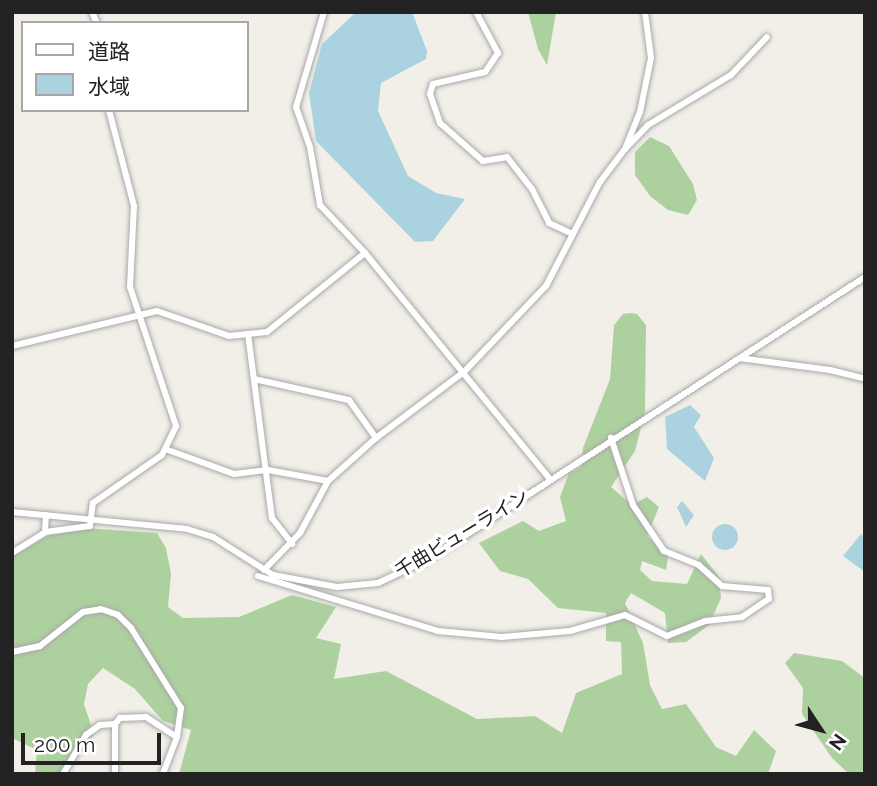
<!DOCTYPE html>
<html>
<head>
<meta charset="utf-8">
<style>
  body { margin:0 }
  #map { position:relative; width:877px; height:786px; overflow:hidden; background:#f2efe9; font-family:Raleway,"Noto Sans JP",sans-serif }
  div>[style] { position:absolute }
  .forest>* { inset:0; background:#add19e }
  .water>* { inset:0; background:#aad3df }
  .round { border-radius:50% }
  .roads { filter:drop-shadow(0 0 2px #a9a9a9) drop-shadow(0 0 2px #a9a9a9) }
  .minor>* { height:6px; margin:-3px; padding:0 3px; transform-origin:3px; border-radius:3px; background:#fff }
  span { translate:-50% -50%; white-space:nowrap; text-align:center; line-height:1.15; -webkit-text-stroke:7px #fff; paint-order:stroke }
  .street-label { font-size:19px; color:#222 }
  .frame { position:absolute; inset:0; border:14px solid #222; pointer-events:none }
  .legend { position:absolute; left:21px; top:21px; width:228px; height:91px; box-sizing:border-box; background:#fff; border:2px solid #a7a7a7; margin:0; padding:9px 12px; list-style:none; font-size:21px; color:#222 }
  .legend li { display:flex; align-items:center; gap:14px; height:35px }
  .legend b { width:35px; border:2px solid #a7a7a7 }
  .north { position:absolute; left:786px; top:695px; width:70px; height:70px; -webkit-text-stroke:5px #fff; paint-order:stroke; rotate:126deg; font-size:19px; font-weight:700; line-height:28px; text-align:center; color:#222 }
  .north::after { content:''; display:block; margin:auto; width:24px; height:32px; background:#222; clip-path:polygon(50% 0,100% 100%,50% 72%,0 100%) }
  .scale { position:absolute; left:21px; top:733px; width:140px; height:32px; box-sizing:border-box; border:4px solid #222; border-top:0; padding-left:9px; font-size:21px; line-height:24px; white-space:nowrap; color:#222; -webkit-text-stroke:5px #fff; paint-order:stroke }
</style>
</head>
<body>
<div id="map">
  <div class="forest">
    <i style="clip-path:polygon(528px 12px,556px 12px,547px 65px,538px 49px)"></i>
    <i style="clip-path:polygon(650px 137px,669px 146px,693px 184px,697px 200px,688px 215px,668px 210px,650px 196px,635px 175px,635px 152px)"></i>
    <i style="clip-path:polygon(630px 313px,637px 314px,646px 325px,645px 412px,635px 451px,611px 487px,632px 505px,647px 497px,659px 507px,647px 536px,668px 557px,666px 570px,642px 561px,640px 570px,652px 581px,687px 584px,701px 554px,719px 577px,721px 598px,709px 625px,686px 642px,668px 643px,665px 613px,631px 593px,625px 603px,643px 643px,650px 685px,662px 709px,686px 704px,716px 747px,736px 756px,754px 730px,776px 751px,768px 774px,179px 774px,191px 730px,163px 721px,135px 689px,103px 668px,88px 684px,84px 704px,94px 734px,65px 774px,35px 774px,37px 750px,12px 738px,12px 557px,49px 535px,85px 528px,157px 533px,166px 548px,171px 574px,168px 607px,183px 618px,239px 617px,292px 595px,336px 607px,316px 638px,341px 644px,334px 679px,386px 671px,477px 719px,535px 716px,562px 733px,576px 693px,622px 674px,621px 642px,606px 641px,606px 613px,558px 608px,528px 579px,500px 571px,479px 543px,523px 521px,539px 531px,566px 521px,560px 497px,569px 473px,581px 467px,583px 448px,610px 379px,614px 325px,623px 314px)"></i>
    <i style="clip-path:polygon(794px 653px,842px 661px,865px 678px,865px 771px,849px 774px,832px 758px,802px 714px,803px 688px,785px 663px)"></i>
  </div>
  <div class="water">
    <i style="clip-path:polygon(356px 12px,412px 12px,427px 51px,426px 59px,381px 83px,378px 111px,408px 176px,436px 193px,465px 199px,433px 241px,415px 242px,316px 141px,309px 93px,322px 44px)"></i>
    <i style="clip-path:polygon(690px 405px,701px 415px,694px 427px,714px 458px,705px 481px,667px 449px,665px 417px)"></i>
    <i style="clip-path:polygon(682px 501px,694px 515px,686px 527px,677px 507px)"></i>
    <i class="round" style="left:712px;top:524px;width:26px;height:26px"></i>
    <i style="clip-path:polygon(861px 534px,865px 540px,865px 572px,843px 556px)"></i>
  </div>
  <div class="roads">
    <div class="minor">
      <i style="left:92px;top:12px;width:12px;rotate:66deg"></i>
      <i style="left:324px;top:12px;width:99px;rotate:106.4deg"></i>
      <i style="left:296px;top:107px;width:42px;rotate:70.7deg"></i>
      <i style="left:310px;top:147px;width:59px;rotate:80.2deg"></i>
      <i style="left:320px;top:205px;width:66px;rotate:46.8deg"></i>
      <i style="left:365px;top:253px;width:293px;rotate:50.7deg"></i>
      <i style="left:476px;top:12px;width:47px;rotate:61.8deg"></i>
      <i style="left:498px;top:53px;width:23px;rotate:124deg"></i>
      <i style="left:485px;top:72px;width:53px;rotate:167deg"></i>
      <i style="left:433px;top:84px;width:10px;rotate:107deg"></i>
      <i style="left:430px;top:94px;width:31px;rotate:71deg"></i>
      <i style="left:440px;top:123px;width:57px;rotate:41.5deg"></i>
      <i style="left:483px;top:161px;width:24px;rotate:-9deg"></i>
      <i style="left:507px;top:157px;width:41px;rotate:52deg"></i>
      <i style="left:532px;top:189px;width:38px;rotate:63deg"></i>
      <i style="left:549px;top:223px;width:26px;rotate:25deg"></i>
      <i style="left:625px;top:149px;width:40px;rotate:-68deg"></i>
      <i style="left:640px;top:112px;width:55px;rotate:-78.5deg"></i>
      <i style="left:651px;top:58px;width:46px;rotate:-97.4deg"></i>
      <i style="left:248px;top:334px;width:186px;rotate:82.6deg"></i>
      <i style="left:272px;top:518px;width:33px;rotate:52deg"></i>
      <i style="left:12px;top:346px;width:149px;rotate:-13.6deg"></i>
      <i style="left:157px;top:311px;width:76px;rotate:19.1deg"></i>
      <i style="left:229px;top:336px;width:38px;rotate:-6deg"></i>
      <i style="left:267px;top:332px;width:126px;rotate:-38.9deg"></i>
      <i style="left:739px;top:358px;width:92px;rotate:7.5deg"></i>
      <i style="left:830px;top:370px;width:36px;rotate:14deg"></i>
      <i style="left:254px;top:379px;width:97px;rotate:12.5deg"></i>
      <i style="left:349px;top:400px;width:47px;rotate:54.6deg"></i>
      <i style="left:168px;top:450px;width:70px;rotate:20deg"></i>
      <i style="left:234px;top:474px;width:34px;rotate:-7deg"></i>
      <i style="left:268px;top:470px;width:61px;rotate:10.4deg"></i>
      <i style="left:12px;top:512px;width:176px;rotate:5.5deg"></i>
      <i style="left:187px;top:529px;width:27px;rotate:17deg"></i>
      <i style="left:213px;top:537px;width:71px;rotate:32.3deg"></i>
      <i style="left:273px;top:575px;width:65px;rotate:10.6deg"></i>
      <i style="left:337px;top:587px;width:41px;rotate:-5.6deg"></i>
      <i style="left:378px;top:583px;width:56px;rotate:-25.2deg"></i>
      <i style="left:429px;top:559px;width:519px;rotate:-32.89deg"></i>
      <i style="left:45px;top:532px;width:45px;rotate:-7.6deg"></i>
      <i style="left:90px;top:526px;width:23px;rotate:-83deg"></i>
      <i style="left:93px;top:503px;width:84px;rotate:-34.8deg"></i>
      <i style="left:162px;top:455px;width:32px;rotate:-64deg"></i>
      <i style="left:176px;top:426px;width:146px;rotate:-108.3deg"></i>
      <i style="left:130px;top:287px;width:81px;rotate:-87.2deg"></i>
      <i style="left:134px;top:206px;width:99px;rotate:-104.6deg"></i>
      <i style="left:12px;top:553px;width:39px;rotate:-32deg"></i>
      <i style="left:45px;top:532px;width:17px;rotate:-87deg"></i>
      <i style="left:264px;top:570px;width:52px;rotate:-45.8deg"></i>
      <i style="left:300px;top:533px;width:59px;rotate:-61.7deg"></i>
      <i style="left:328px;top:481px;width:64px;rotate:-41.9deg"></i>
      <i style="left:376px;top:438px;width:110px;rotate:-36.9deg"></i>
      <i style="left:464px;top:372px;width:119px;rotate:-46.4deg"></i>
      <i style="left:546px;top:286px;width:117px;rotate:-62.6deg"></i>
      <i style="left:600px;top:182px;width:41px;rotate:-52.9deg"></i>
      <i style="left:625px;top:149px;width:33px;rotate:-46deg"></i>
      <i style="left:648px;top:125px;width:97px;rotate:-31.1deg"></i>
      <i style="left:731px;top:75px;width:52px;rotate:-46.5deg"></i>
      <i style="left:258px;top:576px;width:188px;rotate:17deg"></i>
      <i style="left:438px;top:631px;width:64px;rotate:5.4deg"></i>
      <i style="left:502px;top:637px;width:68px;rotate:-5deg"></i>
      <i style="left:570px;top:631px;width:57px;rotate:-16.2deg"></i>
      <i style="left:625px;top:615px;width:47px;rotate:26.6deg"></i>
      <i style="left:667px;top:636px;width:41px;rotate:-21.5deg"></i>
      <i style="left:705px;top:621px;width:37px;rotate:-6deg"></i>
      <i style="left:742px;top:617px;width:32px;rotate:-34deg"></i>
      <i style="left:769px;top:599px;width:9px;rotate:-96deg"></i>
      <i style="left:768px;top:590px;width:46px;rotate:-175deg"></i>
      <i style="left:722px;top:586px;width:31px;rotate:-138deg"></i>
      <i style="left:699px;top:565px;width:38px;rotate:-158deg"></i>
      <i style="left:664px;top:551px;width:55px;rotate:-124deg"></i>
      <i style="left:633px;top:505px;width:71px;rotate:-108.2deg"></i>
      <i style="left:12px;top:652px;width:29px;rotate:-12deg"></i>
      <i style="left:40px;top:646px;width:55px;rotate:-38.3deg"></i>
      <i style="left:83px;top:612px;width:18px;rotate:-9deg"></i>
      <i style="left:101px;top:609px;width:18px;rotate:19deg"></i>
      <i style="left:118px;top:615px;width:18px;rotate:45deg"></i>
      <i style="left:131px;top:628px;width:94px;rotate:58deg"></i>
      <i style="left:181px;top:708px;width:29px;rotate:98deg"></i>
      <i style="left:177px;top:737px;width:40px;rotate:111deg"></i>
      <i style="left:63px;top:774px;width:45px;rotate:-59.5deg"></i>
      <i style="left:86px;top:735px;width:17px;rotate:-36deg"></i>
      <i style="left:100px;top:725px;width:15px;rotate:-4deg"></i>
      <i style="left:115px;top:774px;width:50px;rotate:-90deg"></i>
      <i style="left:115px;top:724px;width:8px;rotate:-50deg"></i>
      <i style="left:120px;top:718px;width:26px;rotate:-2deg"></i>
      <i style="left:146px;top:717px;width:37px;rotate:33deg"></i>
    </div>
  </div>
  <div class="street-label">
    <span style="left:462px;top:534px;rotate:-31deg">千曲ビューライン</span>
  </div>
  <div class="frame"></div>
  <ul class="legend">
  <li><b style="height:9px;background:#fff"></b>道路</li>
  <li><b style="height:19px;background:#aad3df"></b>水域</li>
  </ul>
  <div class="north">N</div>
  <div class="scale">200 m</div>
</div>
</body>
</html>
